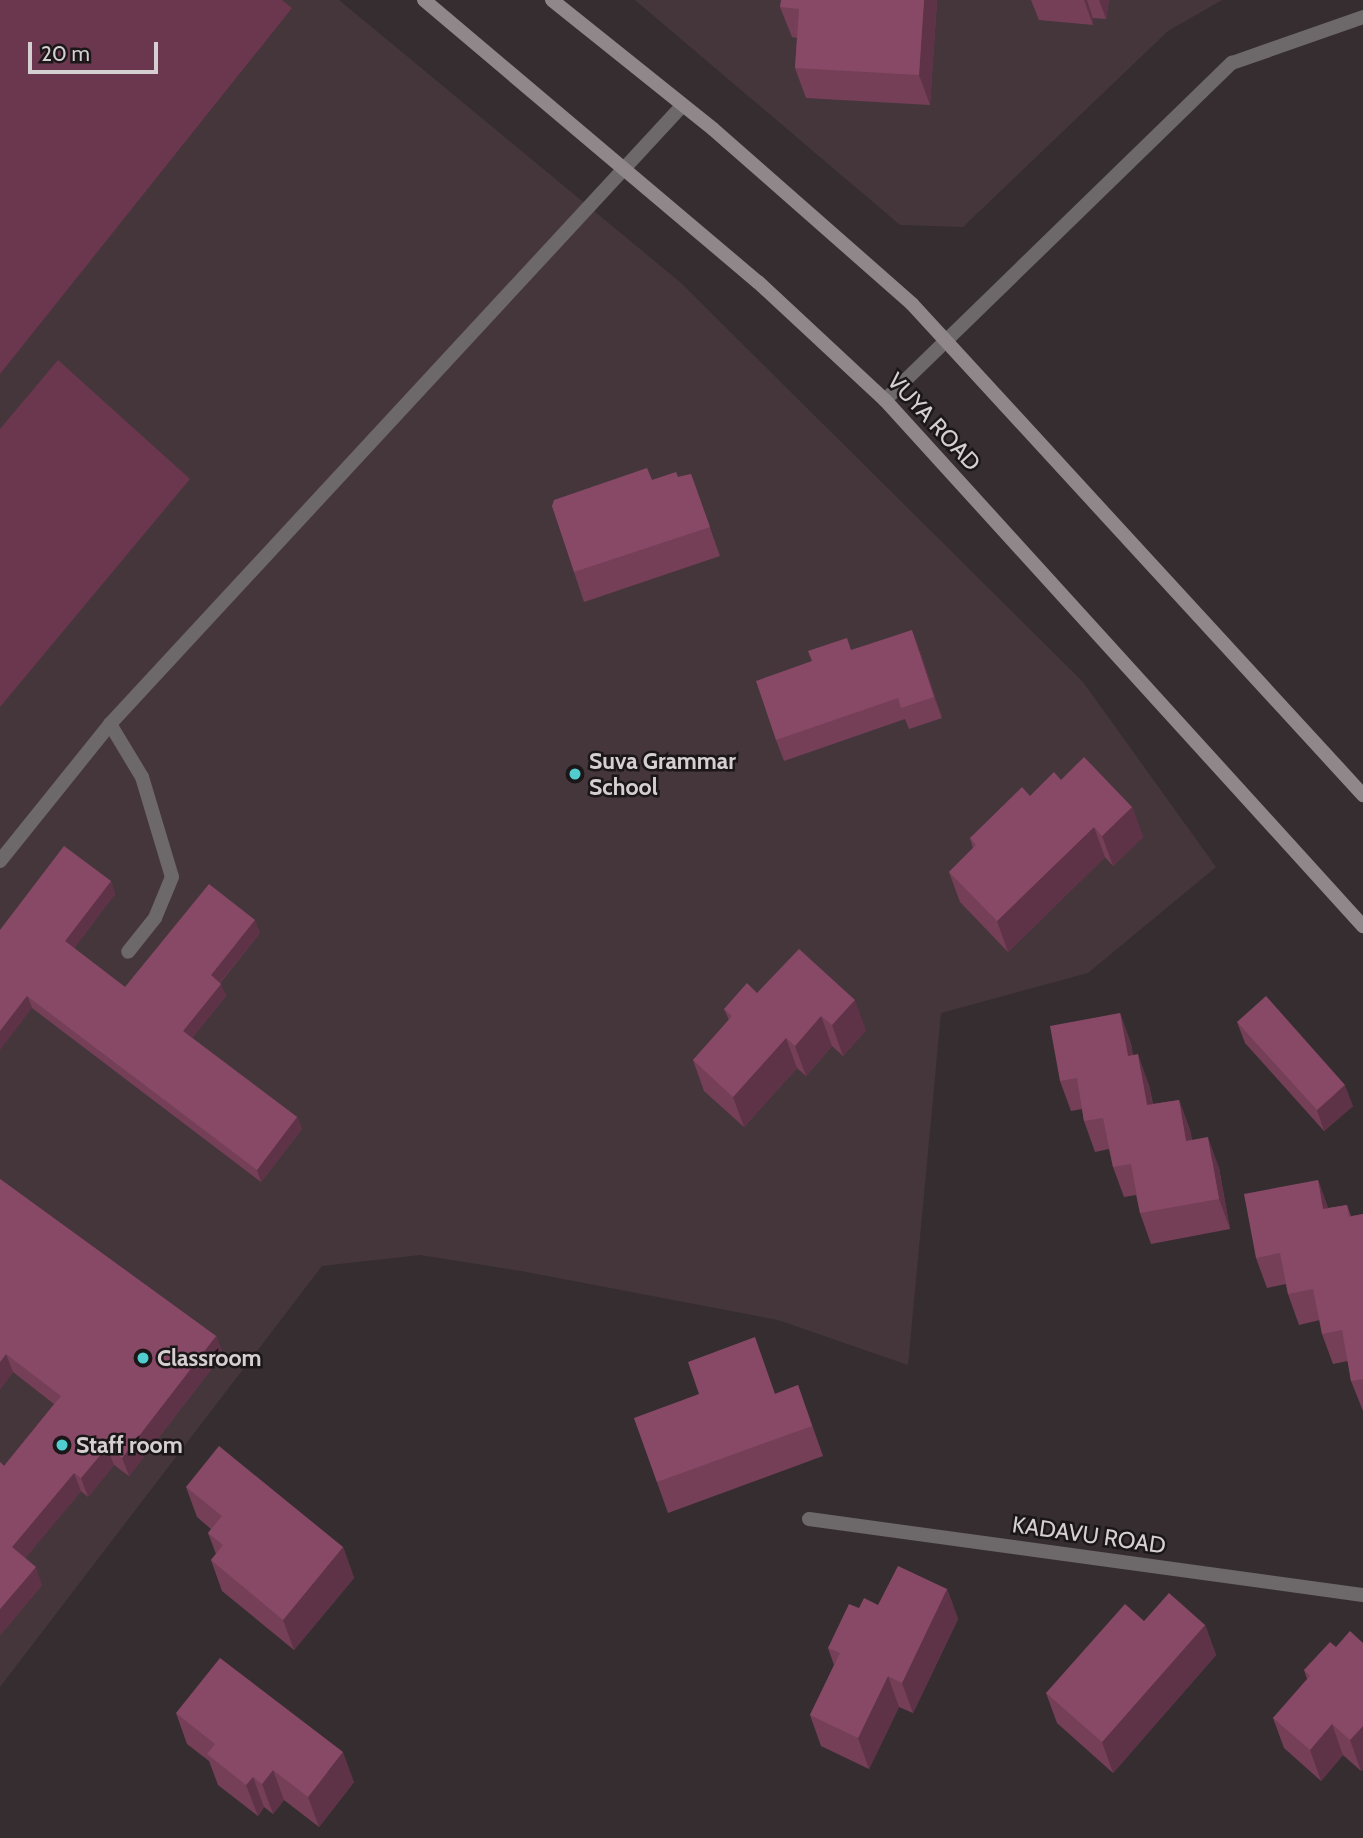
<!DOCTYPE html>
<html>
<head>
<meta charset="utf-8">
<style>
  body { margin:0 }
  #map { position:relative; width:1363px; height:1838px; overflow:hidden; background:#362d31; font-family:Cabin,sans-serif }
  div>[style] { position:absolute }
  .built>* { inset:0; background:#45363c }
  .green>* { inset:0; background:#6a374e }
  .lane>* { height:14px; margin:-7px; padding:0 7px; transform-origin:7px; border-radius:7px; background:#6d686a }
  .street>* { height:14px; margin:-7px; padding:0 7px; transform-origin:7px; border-radius:7px; background:#6d686a }
  .secondary>* { height:14px; margin:-7px; padding:0 7px; transform-origin:7px; border-radius:7px; background:#8f878a }
  .wall>* { inset:0; background:#753f58 }
  .shaded-wall>* { inset:0; background:#5f3347 }
  .building>* { inset:0; background:#884966 }
  .dots>* { width:19px; height:19px; translate:-50% -50%; box-sizing:border-box; border:4px solid #1b1718; border-radius:50% }
  span { translate:-50% -50%; white-space:nowrap; text-align:center; line-height:1.15; -webkit-text-stroke:5px #1b1718; paint-order:stroke }
  .street-label { font-size:23px; color:#d5cfd1 }
  .poi-label { font-size:23px; color:#d5cfd1; font-weight:700 }
  .left { translate:0 -50%; text-align:left }
  .scale { position:absolute; left:28px; top:42px; width:130px; height:32px; box-sizing:border-box; border:4px solid #d5cfd1; border-top:0; padding-left:9px; font-size:21px; line-height:24px; white-space:nowrap; color:#d5cfd1; -webkit-text-stroke:5px #1b1718; paint-order:stroke }
</style>
</head>
<body>
<div id="map">
  <div class="built">
    <i style="clip-path:polygon(0 0,339px 0,681px 283px,1083px 682px,1216px 867px,1088px 973px,941px 1013px,908px 1365px,778px 1320px,521px 1271px,420px 1255px,322px 1266px,0 1687px)"></i>
    <i style="clip-path:polygon(635px 0,1222px 0,1168px 31px,963px 227px,900px 225px)"></i>
  </div>
  <div class="green">
    <i style="clip-path:polygon(0 0,282px 0,292px 8px,0 374px)"></i>
    <i style="clip-path:polygon(58px 360px,190px 479px,0 707px,0 429px)"></i>
  </div>
  <div class="lane">
    <i style="left:885px;top:400px;width:484px;rotate:-44.2deg"></i>
    <i style="left:1232px;top:63px;width:139px;rotate:-19.3deg"></i>
    <i style="left:0;top:861px;width:176px;rotate:-51.2deg"></i>
    <i style="left:110px;top:724px;width:843px;rotate:-47.21deg"></i>
  </div>
  <div class="street">
    <i style="left:110px;top:724px;width:62px;rotate:58.9deg"></i>
    <i style="left:142px;top:777px;width:104px;rotate:73.3deg"></i>
    <i style="left:172px;top:877px;width:44px;rotate:112.5deg"></i>
    <i style="left:155px;top:918px;width:43px;rotate:128.5deg"></i>
    <i style="left:809px;top:1519px;width:559px;rotate:7.81deg"></i>
  </div>
  <div class="secondary">
    <i style="left:424px;top:0;width:437px;rotate:40.2deg"></i>
    <i style="left:758px;top:282px;width:173px;rotate:42.9deg"></i>
    <i style="left:885px;top:400px;width:711px;rotate:47.74deg"></i>
    <i style="left:552px;top:0;width:206px;rotate:38.7deg"></i>
    <i style="left:713px;top:129px;width:265px;rotate:41.3deg"></i>
    <i style="left:912px;top:304px;width:667px;rotate:47.43deg"></i>
  </div>
  <div class="wall">
    <i style="clip-path:polygon(937px 0,930px 105px,806px 98px,795px 68px,797px 38px,792px 37px,780px 7px)"></i>
    <i style="clip-path:polygon(1031px 0,1109px 0,1106px 19px,1093px 18px,1093px 25px,1039px 20px)"></i>
    <i style="clip-path:polygon(691px 474px,720px 556px,584px 602px,574px 572px,652px 480px,678px 477px)"></i>
    <i style="clip-path:polygon(852px 650px,920px 651px,942px 718px,909px 729px,905px 719px,784px 761px,776px 740px)"></i>
    <i style="clip-path:polygon(1061px 780px,1132px 807px,1143px 837px,1113px 866px,1105px 857px,1008px 952px,960px 902px,949px 872px,973px 848px,970px 838px,1030px 796px)"></i>
    <i style="clip-path:polygon(111px 881px,115px 894px,74px 948px,125px 987px,260px 933px,220px 983px,226px 996px,192px 1038px,297px 1117px,302px 1129px,261px 1182px,32px 1008px,0 930px)"></i>
    <i style="clip-path:polygon(757px 993px,866px 1030px,843px 1056px,832px 1046px,806px 1076px,797px 1068px,744px 1127px,704px 1091px,693px 1060px,729px 1020px,724px 1009px)"></i>
    <i style="clip-path:polygon(1120px 1013px,1131px 1044px,1133px 1055px,1149px 1085px,1153px 1104px,1179px 1100px,1190px 1130px,1192px 1140px,1219px 1168px,1230px 1229px,1151px 1244px,1140px 1213px,1136px 1195px,1124px 1197px,1113px 1167px,1109px 1149px,1095px 1152px,1084px 1121px,1082px 1109px,1071px 1111px,1060px 1081px)"></i>
    <i style="clip-path:polygon(1237px 1022px,1353px 1106px,1324px 1131px,1245px 1043px)"></i>
    <i style="clip-path:polygon(0 1179px,216px 1336px,223px 1354px,129px 1476px,114px 1465px,88px 1497px,81px 1491px,25px 1558px,42px 1585px,0 1635px,0 1462px,4px 1466px,54px 1404px,13px 1372px,0 1389px)"></i>
    <i style="clip-path:polygon(1318px 1180px,1328px 1208px,1347px 1205px,1351px 1216px,1363px 1214px,1363px 1411px,1351px 1381px,1348px 1361px,1333px 1364px,1322px 1334px,1320px 1320px,1299px 1325px,1288px 1294px,1286px 1284px,1267px 1288px,1256px 1258px)"></i>
    <i style="clip-path:polygon(798px 1385px,823px 1456px,668px 1513px,634px 1418px,775px 1394px)"></i>
    <i style="clip-path:polygon(186px 1487px,343px 1547px,354px 1578px,294px 1650px,222px 1591px,211px 1560px,216px 1554px,208px 1533px,211px 1529px,197px 1517px)"></i>
    <i style="clip-path:polygon(947px 1589px,958px 1619px,913px 1713px,899px 1707px,869px 1769px,821px 1746px,810px 1715px,834px 1665px,828px 1648px,859px 1608px,878px 1605px)"></i>
    <i style="clip-path:polygon(1144px 1621px,1205px 1625px,1216px 1655px,1113px 1773px,1057px 1723px,1046px 1693px)"></i>
    <i style="clip-path:polygon(1363px 1643px,1363px 1769px,1361px 1771px,1343px 1755px,1321px 1781px,1284px 1748px,1273px 1718px,1307px 1679px,1304px 1670px,1336px 1647px)"></i>
    <i style="clip-path:polygon(176px 1713px,354px 1782px,319px 1827px,284px 1800px,273px 1814px,264px 1807px,258px 1816px,218px 1785px,209px 1761px,187px 1744px)"></i>
  </div>
  <div class="shaded-wall">
    <i style="clip-path:polygon(924px 0,937px 0,930px 105px,919px 75px)"></i>
    <i style="clip-path:polygon(1084px 0,1087px 0,1093px 18px,1093px 25px)"></i>
    <i style="clip-path:polygon(1099px 0,1109px 0,1106px 19px)"></i>
    <i style="clip-path:polygon(912px 630px,920px 651px,942px 718px,934px 697px)"></i>
    <i style="clip-path:polygon(1132px 807px,1143px 837px,1113px 866px,1102px 836px)"></i>
    <i style="clip-path:polygon(1094px 827px,1105px 857px,1008px 952px,997px 921px)"></i>
    <i style="clip-path:polygon(111px 881px,115px 894px,70px 954px,65px 941px)"></i>
    <i style="clip-path:polygon(255px 920px,260px 933px,215px 988px,211px 975px)"></i>
    <i style="clip-path:polygon(221px 984px,226px 996px,188px 1043px,183px 1031px)"></i>
    <i style="clip-path:polygon(27px 996px,32px 1008px,0 1050px,0 1031px)"></i>
    <i style="clip-path:polygon(855px 1000px,866px 1030px,843px 1056px,832px 1025px)"></i>
    <i style="clip-path:polygon(1120px 1013px,1131px 1044px,1139px 1087px,1128px 1056px)"></i>
    <i style="clip-path:polygon(821px 1016px,832px 1046px,806px 1076px,795px 1046px)"></i>
    <i style="clip-path:polygon(786px 1038px,797px 1068px,744px 1127px,733px 1097px)"></i>
    <i style="clip-path:polygon(1138px 1054px,1149px 1085px,1158px 1136px,1147px 1105px)"></i>
    <i style="clip-path:polygon(1345px 1085px,1353px 1106px,1324px 1131px,1317px 1110px)"></i>
    <i style="clip-path:polygon(1179px 1100px,1190px 1130px,1197px 1172px,1186px 1141px)"></i>
    <i style="clip-path:polygon(297px 1117px,302px 1129px,261px 1182px,257px 1170px)"></i>
    <i style="clip-path:polygon(1208px 1137px,1219px 1168px,1230px 1229px,1219px 1199px)"></i>
    <i style="clip-path:polygon(1318px 1180px,1329px 1211px,1323px 1209px)"></i>
    <i style="clip-path:polygon(216px 1336px,223px 1354px,129px 1476px,122px 1458px)"></i>
    <i style="clip-path:polygon(6px 1354px,13px 1372px,0 1389px,0 1362px)"></i>
    <i style="clip-path:polygon(107px 1447px,114px 1465px,88px 1497px,81px 1478px)"></i>
    <i style="clip-path:polygon(74px 1473px,81px 1491px,19px 1566px,12px 1547px)"></i>
    <i style="clip-path:polygon(343px 1547px,354px 1578px,294px 1650px,283px 1620px)"></i>
    <i style="clip-path:polygon(36px 1567px,42px 1585px,0 1635px,0 1609px)"></i>
    <i style="clip-path:polygon(947px 1589px,958px 1619px,913px 1713px,902px 1683px)"></i>
    <i style="clip-path:polygon(1205px 1625px,1216px 1655px,1113px 1773px,1102px 1742px)"></i>
    <i style="clip-path:polygon(888px 1676px,899px 1707px,869px 1769px,858px 1738px)"></i>
    <i style="clip-path:polygon(1332px 1724px,1343px 1755px,1321px 1781px,1310px 1750px)"></i>
    <i style="clip-path:polygon(1363px 1726px,1363px 1769px,1361px 1771px,1350px 1740px)"></i>
    <i style="clip-path:polygon(343px 1752px,354px 1782px,319px 1827px,308px 1797px)"></i>
    <i style="clip-path:polygon(273px 1770px,284px 1800px,273px 1814px,262px 1784px)"></i>
    <i style="clip-path:polygon(253px 1777px,264px 1807px,258px 1816px,246px 1785px)"></i>
  </div>
  <div class="building">
    <i style="clip-path:polygon(781px 0,924px 0,919px 75px,795px 68px,799px 9px,780px 7px)"></i>
    <i style="clip-path:polygon(647px 468px,652px 480px,676px 472px,678px 477px,691px 474px,710px 527px,574px 572px,552px 506px,554px 500px)"></i>
    <i style="clip-path:polygon(912px 630px,934px 697px,901px 708px,898px 698px,776px 740px,756px 681px,812px 661px,808px 651px,847px 638px,851px 650px)"></i>
    <i style="clip-path:polygon(1084px 757px,1132px 807px,1102px 836px,1094px 827px,997px 921px,949px 872px,976px 845px,970px 838px,1022px 787px,1030px 796px,1054px 772px,1061px 780px)"></i>
    <i style="clip-path:polygon(64px 846px,111px 881px,65px 941px,125px 987px,209px 884px,255px 920px,211px 975px,221px 984px,183px 1031px,297px 1117px,257px 1170px,27px 996px,0 1031px,0 930px)"></i>
    <i style="clip-path:polygon(799px 949px,855px 1000px,832px 1025px,821px 1016px,795px 1046px,786px 1038px,733px 1097px,693px 1060px,732px 1016px,724px 1009px,747px 983px,757px 993px)"></i>
    <i style="clip-path:polygon(1266px 996px,1345px 1085px,1317px 1110px,1237px 1022px)"></i>
    <i style="clip-path:polygon(1120px 1013px,1128px 1056px,1138px 1054px,1147px 1105px,1179px 1100px,1186px 1141px,1208px 1137px,1219px 1199px,1140px 1213px,1131px 1164px,1113px 1167px,1103px 1118px,1084px 1121px,1077px 1078px,1060px 1081px,1050px 1026px)"></i>
    <i style="clip-path:polygon(0 1179px,216px 1336px,122px 1458px,107px 1447px,81px 1478px,74px 1473px,12px 1547px,36px 1567px,0 1609px,0 1462px,4px 1466px,61px 1396px,6px 1354px,0 1362px)"></i>
    <i style="clip-path:polygon(1318px 1180px,1323px 1209px,1347px 1205px,1349px 1217px,1363px 1214px,1363px 1379px,1351px 1381px,1342px 1330px,1322px 1334px,1313px 1289px,1288px 1294px,1280px 1253px,1256px 1258px,1244px 1194px)"></i>
    <i style="clip-path:polygon(755px 1337px,775px 1394px,798px 1385px,812px 1426px,657px 1482px,634px 1418px,699px 1394px,688px 1362px)"></i>
    <i style="clip-path:polygon(219px 1446px,343px 1547px,283px 1620px,211px 1560px,223px 1545px,208px 1533px,222px 1516px,186px 1487px)"></i>
    <i style="clip-path:polygon(898px 1566px,947px 1589px,902px 1683px,888px 1676px,858px 1738px,810px 1715px,840px 1653px,828px 1648px,849px 1604px,859px 1608px,864px 1598px,878px 1605px)"></i>
    <i style="clip-path:polygon(1169px 1593px,1205px 1625px,1102px 1742px,1046px 1693px,1125px 1604px,1144px 1621px)"></i>
    <i style="clip-path:polygon(1350px 1631px,1363px 1643px,1363px 1726px,1350px 1740px,1332px 1724px,1310px 1750px,1273px 1718px,1310px 1676px,1304px 1670px,1330px 1642px,1336px 1647px)"></i>
    <i style="clip-path:polygon(220px 1658px,343px 1752px,308px 1797px,273px 1770px,262px 1784px,253px 1777px,246px 1785px,207px 1754px,215px 1744px,176px 1713px)"></i>
  </div>
  <div class="dots">
    <i style="left:575px;top:774px;background:#52cdcf"></i>
    <i style="left:143px;top:1358px;background:#52cdcf"></i>
    <i style="left:62px;top:1445px;background:#52cdcf"></i>
  </div>
  <div class="street-label">
    <span style="left:934px;top:422px;rotate:47deg">VUYA ROAD</span>
    <span style="left:1089px;top:1535px;rotate:8deg">KADAVU ROAD</span>
  </div>
  <div class="poi-label">
    <span class="left" style="left:589px;top:774px">Suva Grammar<br>School</span>
    <span class="left" style="left:157px;top:1358px">Classroom</span>
    <span class="left" style="left:76px;top:1445px">Staff room</span>
  </div>
  <div class="scale">20 m</div>
</div>
</body>
</html>
